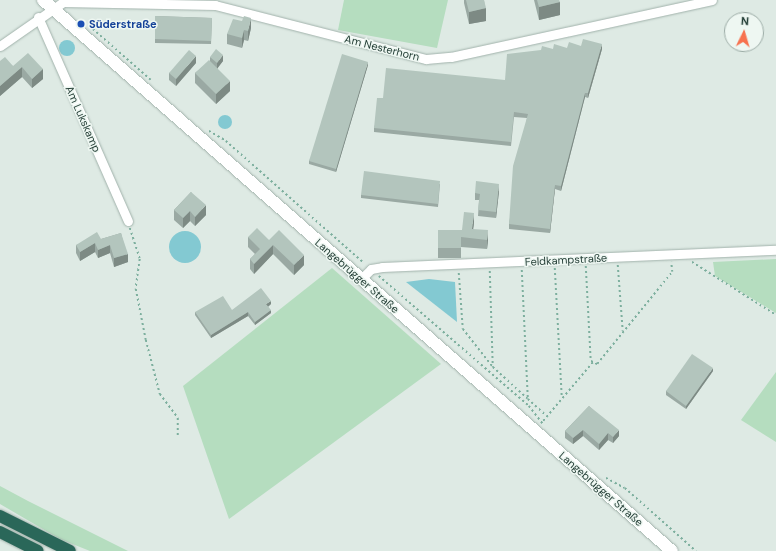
<!DOCTYPE html>
<html>
<head>
<meta charset="utf-8">
<style>
  body { margin:0 }
  #map { position:relative; width:776px; height:551px; overflow:hidden; background:#deeae4; font-family:"DM Sans",sans-serif }
  div>[style] { position:absolute }
  .green>* { inset:0; background:#b5ddbf }
  .water>* { inset:0; background:#83c9d2 }
  .round { border-radius:50% }
  .path>* { height:1.5px; margin-top:-0.75px; transform-origin:0; background:repeating-linear-gradient(90deg,#7daf9e 0 2px,transparent 0 5px) }
  .roads { filter:drop-shadow(0 0 1px #a1b2ab) drop-shadow(0 0 1px #a1b2ab) }
  .street>* { height:9px; margin:-4.5px; padding:0 4.5px; transform-origin:4.5px; border-radius:4.5px; background:#fff }
  .secondary>* { height:12px; margin:-6px; padding:0 6px; transform-origin:6px; border-radius:6px; background:#fff }
  .highway>* { height:12px; margin:-6px; padding:0 6px; transform-origin:6px; border-radius:6px; background:#2a6759 }
  .wall>* { inset:0; background:#9aa9a3 }
  .shaded-wall>* { inset:0; background:#7d8a84 }
  .building>* { inset:0; background:#b3c5bd }
  .dots>* { width:11px; height:11px; translate:-50% -50%; box-sizing:border-box; border:2px solid #eef7f2; border-radius:50% }
  span { translate:-50% -50%; white-space:nowrap; text-align:center; line-height:1.15; -webkit-text-stroke:3px #eef7f2; paint-order:stroke }
  .transit-label { font-size:11px; color:#164399; font-weight:700 }
  .left { translate:0 -50%; text-align:left }
  .street-label { font-size:11px; color:#1f3a32 }
  .north { position:absolute; left:724px; top:12px; width:40px; height:40px; box-sizing:border-box; background:#eef7f2; border:1px solid #9baba5; border-radius:50%; rotate:5deg; font-size:11px; font-weight:700; line-height:16px; text-align:center; color:#1f3a32 }
  .north::after { content:''; display:block; margin:auto; width:14px; height:18px; background:#f7724f; clip-path:polygon(50% 0,100% 100%,50% 72%,0 100%) }
</style>
</head>
<body>
<div id="map">
  <div class="green">
    <i style="clip-path:polygon(344px 0,448px 0,437px 48px,338px 30px)"></i>
    <i style="clip-path:polygon(776px 259px,776px 313px,715px 276px,713px 262px)"></i>
    <i style="clip-path:polygon(332px 268px,441px 364px,229px 519px,183px 386px)"></i>
    <i style="clip-path:polygon(776px 372px,776px 442px,741px 420px)"></i>
    <i style="clip-path:polygon(0 486px,28px 501px,128px 551px,90px 551px,60px 539px,0 504px)"></i>
  </div>
  <div class="water">
    <i class="round" style="left:59px;top:40px;width:16px;height:16px"></i>
    <i class="round" style="left:218px;top:115px;width:14px;height:14px"></i>
    <i class="round" style="left:169px;top:231px;width:32px;height:32px"></i>
    <i style="clip-path:polygon(429px 279px,455px 282px,457px 322px,406px 282px)"></i>
  </div>
  <div class="path">
    <i style="left:93px;top:29px;width:77px;rotate:41.3deg"></i>
    <i style="left:209px;top:131px;width:20px;rotate:30deg"></i>
    <i style="left:226px;top:141px;width:184px;rotate:41.5deg"></i>
    <i style="left:130px;top:228px;width:33px;rotate:72deg"></i>
    <i style="left:140px;top:259px;width:30px;rotate:98deg"></i>
    <i style="left:136px;top:289px;width:52px;rotate:78.9deg"></i>
    <i style="left:146px;top:340px;width:56px;rotate:75.5deg"></i>
    <i style="left:160px;top:394px;width:30px;rotate:53deg"></i>
    <i style="left:178px;top:418px;width:20px;rotate:90deg"></i>
    <i style="left:692px;top:262px;width:99px;rotate:32.2deg"></i>
    <i style="left:618px;top:265px;width:66px;rotate:85.7deg"></i>
    <i style="left:586px;top:266px;width:95px;rotate:87deg"></i>
    <i style="left:591px;top:361px;width:7px;rotate:27deg"></i>
    <i style="left:597px;top:364px;width:119px;rotate:-50.8deg"></i>
    <i style="left:672px;top:272px;width:10px;rotate:-96deg"></i>
    <i style="left:555px;top:268px;width:130px;rotate:86.9deg"></i>
    <i style="left:522px;top:270px;width:129px;rotate:87.3deg"></i>
    <i style="left:528px;top:399px;width:25px;rotate:42deg"></i>
    <i style="left:490px;top:271px;width:96px;rotate:88.2deg"></i>
    <i style="left:459px;top:273px;width:56px;rotate:85.9deg"></i>
    <i style="left:463px;top:329px;width:48px;rotate:51.7deg"></i>
    <i style="left:493px;top:367px;width:47px;rotate:42.4deg"></i>
    <i style="left:379px;top:276px;width:198px;rotate:40.9deg"></i>
    <i style="left:529px;top:406px;width:24px;rotate:52deg"></i>
    <i style="left:543px;top:421px;width:77px;rotate:-49.7deg"></i>
    <i style="left:606px;top:478px;width:21px;rotate:28deg"></i>
    <i style="left:625px;top:488px;width:95px;rotate:41.6deg"></i>
  </div>
  <div class="roads">
    <div class="street">
      <i style="left:38px;top:17px;width:223px;rotate:66.2deg"></i>
      <i style="left:0;top:46px;width:77px;rotate:-34.9deg"></i>
      <i style="left:63px;top:2px;width:152px;rotate:1.1deg"></i>
      <i style="left:215px;top:5px;width:218px;rotate:14.4deg"></i>
      <i style="left:426px;top:59px;width:25px;rotate:-5deg"></i>
      <i style="left:451px;top:57px;width:267px;rotate:-12.3deg"></i>
      <i style="left:361px;top:279px;width:14px;rotate:-45deg"></i>
      <i style="left:371px;top:269px;width:11px;rotate:-10deg"></i>
      <i style="left:382px;top:267px;width:394px;rotate:-2.5deg"></i>
    </div>
    <div class="secondary">
      <i style="left:43px;top:0;width:836px;rotate:41.22deg"></i>
    </div>
    <div class="highway">
      <i style="left:0;top:516px;width:78px;rotate:26.6deg"></i>
      <i style="left:0;top:532px;width:42px;rotate:26.6deg"></i>
    </div>
  </div>
  <div class="wall">
    <i style="clip-path:polygon(464px 0,485px 0,484px 0,486px 21px,469px 24px,464px 3px)"></i>
    <i style="clip-path:polygon(534px 0,559px 0,560px 15px,539px 20px)"></i>
    <i style="clip-path:polygon(155px 16px,212px 18px,211px 44px,155px 43px)"></i>
    <i style="clip-path:polygon(251px 28px,248px 41px,244px 40px,242px 48px,227px 44px,227px 34px)"></i>
    <i style="clip-path:polygon(581px 46px,602px 49px,588px 98px,585px 97px,561px 191px,555px 189px,550px 233px,509px 229px,509px 224px,527px 118px,514px 117px,511px 146px,374px 132px,374px 128px,383px 98px,505px 80px,553px 49px,567px 48px)"></i>
    <i style="clip-path:polygon(210px 57px,223px 61px,217px 68px,230px 91px,216px 104px,195px 83px,195px 73px,210px 61px)"></i>
    <i style="clip-path:polygon(0 61px,13px 66px,43px 69px,43px 79px,32px 88px,22px 77px,0 96px)"></i>
    <i style="clip-path:polygon(196px 63px,176px 86px,169px 80px,169px 73px)"></i>
    <i style="clip-path:polygon(368px 65px,336px 172px,309px 164px,309px 161px)"></i>
    <i style="clip-path:polygon(440px 184px,438px 207px,361px 198px,361px 195px)"></i>
    <i style="clip-path:polygon(499px 191px,496px 218px,478px 216px,479px 200px,475px 200px,475px 193px)"></i>
    <i style="clip-path:polygon(191px 192px,206px 215px,195px 226px,190px 221px,183px 228px,174px 220px,174px 210px)"></i>
    <i style="clip-path:polygon(474px 223px,473px 229px,488px 240px,487px 249px,461px 247px,461px 258px,438px 258px,438px 230px,462px 230px)"></i>
    <i style="clip-path:polygon(121px 233px,128px 262px,114px 267px,110px 253px,98px 258px,95px 252px,80px 261px,76px 253px,76px 245px,101px 239px)"></i>
    <i style="clip-path:polygon(248px 237px,269px 240px,304px 265px,294px 275px,273px 254px,254px 274px,250px 269px,250px 259px,255px 254px,248px 247px)"></i>
    <i style="clip-path:polygon(271px 304px,268px 307px,271px 313px,255px 325px,248px 316px,211px 338px,195px 315px,195px 312px,232px 310px)"></i>
    <i style="clip-path:polygon(713px 371px,686px 409px,666px 395px,666px 391px)"></i>
    <i style="clip-path:polygon(589px 406px,619px 436px,613px 443px,608px 440px,599px 450px,583px 436px,573px 444px,565px 438px,565px 431px)"></i>
  </div>
  <div class="shaded-wall">
    <i style="clip-path:polygon(560px 2px,560px 15px,539px 20px,539px 7px)"></i>
    <i style="clip-path:polygon(486px 8px,486px 21px,469px 24px,469px 12px)"></i>
    <i style="clip-path:polygon(251px 18px,251px 28px,248px 41px,248px 31px)"></i>
    <i style="clip-path:polygon(244px 30px,244px 40px,242px 48px,242px 38px)"></i>
    <i style="clip-path:polygon(602px 44px,602px 49px,588px 98px,588px 93px)"></i>
    <i style="clip-path:polygon(223px 55px,223px 61px,217px 69px,217px 63px)"></i>
    <i style="clip-path:polygon(196px 56px,196px 63px,176px 86px,176px 79px)"></i>
    <i style="clip-path:polygon(368px 62px,368px 65px,336px 172px,336px 169px)"></i>
    <i style="clip-path:polygon(22px 67px,22px 77px,0 96px,0 86px)"></i>
    <i style="clip-path:polygon(43px 69px,43px 79px,32px 88px,32px 79px)"></i>
    <i style="clip-path:polygon(230px 81px,230px 91px,216px 104px,216px 94px)"></i>
    <i style="clip-path:polygon(585px 93px,585px 97px,561px 191px,561px 186px)"></i>
    <i style="clip-path:polygon(499px 184px,499px 191px,496px 218px,496px 212px)"></i>
    <i style="clip-path:polygon(555px 185px,555px 189px,550px 233px,550px 229px)"></i>
    <i style="clip-path:polygon(206px 205px,206px 215px,195px 226px,195px 217px)"></i>
    <i style="clip-path:polygon(190px 211px,190px 221px,183px 228px,183px 218px)"></i>
    <i style="clip-path:polygon(474px 213px,474px 223px,472px 238px,472px 229px)"></i>
    <i style="clip-path:polygon(488px 230px,488px 240px,487px 249px,487px 240px)"></i>
    <i style="clip-path:polygon(95px 243px,95px 252px,80px 261px,80px 252px)"></i>
    <i style="clip-path:polygon(110px 245px,110px 253px,98px 258px,98px 250px)"></i>
    <i style="clip-path:polygon(273px 245px,273px 254px,254px 274px,254px 264px)"></i>
    <i style="clip-path:polygon(128px 254px,128px 262px,114px 267px,114px 258px)"></i>
    <i style="clip-path:polygon(304px 255px,304px 265px,294px 275px,294px 265px)"></i>
    <i style="clip-path:polygon(271px 301px,271px 304px,266px 308px,266px 304px)"></i>
    <i style="clip-path:polygon(271px 310px,271px 313px,255px 325px,255px 322px)"></i>
    <i style="clip-path:polygon(248px 312px,248px 316px,211px 338px,211px 335px)"></i>
    <i style="clip-path:polygon(713px 368px,713px 371px,686px 409px,686px 406px)"></i>
    <i style="clip-path:polygon(583px 430px,583px 436px,573px 444px,573px 438px)"></i>
    <i style="clip-path:polygon(619px 430px,619px 436px,613px 443px,613px 437px)"></i>
    <i style="clip-path:polygon(608px 433px,608px 440px,599px 450px,599px 444px)"></i>
  </div>
  <div class="building">
    <i style="clip-path:polygon(466px 0,484px 0,486px 8px,469px 12px)"></i>
    <i style="clip-path:polygon(537px 0,559px 0,560px 2px,539px 7px)"></i>
    <i style="clip-path:polygon(155px 16px,212px 18px,211px 41px,155px 39px)"></i>
    <i style="clip-path:polygon(244px 16px,251px 18px,248px 31px,244px 30px,242px 38px,227px 34px,233px 19px,242px 21px)"></i>
    <i style="clip-path:polygon(583px 39px,602px 44px,588px 93px,585px 93px,561px 186px,555px 185px,550px 229px,509px 224px,513px 166px,528px 114px,514px 112px,511px 142px,374px 128px,377px 98px,383px 98px,386px 68px,505px 80px,507px 54px,541px 50px,542px 46px,553px 49px,554px 44px,567px 48px,569px 42px,581px 46px)"></i>
    <i style="clip-path:polygon(216px 49px,223px 55px,217px 63px,210px 57px)"></i>
    <i style="clip-path:polygon(189px 50px,196px 56px,176px 79px,169px 73px)"></i>
    <i style="clip-path:polygon(28px 53px,43px 69px,32px 79px,22px 67px,0 86px,0 61px,5px 57px,13px 66px)"></i>
    <i style="clip-path:polygon(342px 54px,368px 62px,336px 169px,309px 161px)"></i>
    <i style="clip-path:polygon(209px 60px,230px 81px,216px 94px,195px 73px)"></i>
    <i style="clip-path:polygon(364px 171px,440px 181px,438px 204px,361px 195px)"></i>
    <i style="clip-path:polygon(476px 181px,499px 184px,496px 212px,478px 210px,480px 194px,475px 193px)"></i>
    <i style="clip-path:polygon(191px 192px,206px 205px,195px 217px,190px 211px,183px 218px,174px 210px)"></i>
    <i style="clip-path:polygon(464px 212px,474px 213px,472px 229px,488px 230px,487px 240px,461px 237px,461px 248px,438px 248px,438px 230px,462px 230px)"></i>
    <i style="clip-path:polygon(257px 228px,269px 240px,279px 230px,304px 255px,294px 265px,273px 245px,254px 264px,250px 259px,260px 249px,248px 237px)"></i>
    <i style="clip-path:polygon(97px 232px,101px 239px,121px 233px,128px 254px,114px 258px,110px 245px,98px 250px,95px 243px,80px 252px,76px 245px)"></i>
    <i style="clip-path:polygon(261px 288px,271px 301px,266px 304px,271px 310px,255px 322px,248px 312px,211px 335px,195px 312px,223px 296px,232px 310px)"></i>
    <i style="clip-path:polygon(692px 354px,713px 368px,686px 406px,666px 391px)"></i>
    <i style="clip-path:polygon(589px 406px,619px 430px,613px 437px,608px 433px,599px 444px,583px 430px,573px 438px,565px 431px)"></i>
  </div>
  <div class="dots">
    <i style="left:81px;top:24px;background:#1a4fb4"></i>
  </div>
  <div class="transit-label">
    <span class="left" style="left:89px;top:24px">Süderstraße</span>
  </div>
  <div class="street-label">
    <span style="left:382px;top:48px;rotate:14deg">Am Nesterhorn</span>
    <span style="left:83px;top:119px;rotate:66deg">Am Lukskamp</span>
    <span style="left:566px;top:260px;rotate:-3deg">Feldkampstraße</span>
    <span style="left:357px;top:276px;rotate:41deg">Langebrügger Straße</span>
    <span style="left:601px;top:489px;rotate:41deg">Langebrügger Straße</span>
  </div>
  <div class="north">N</div>
</div>
</body>
</html>
